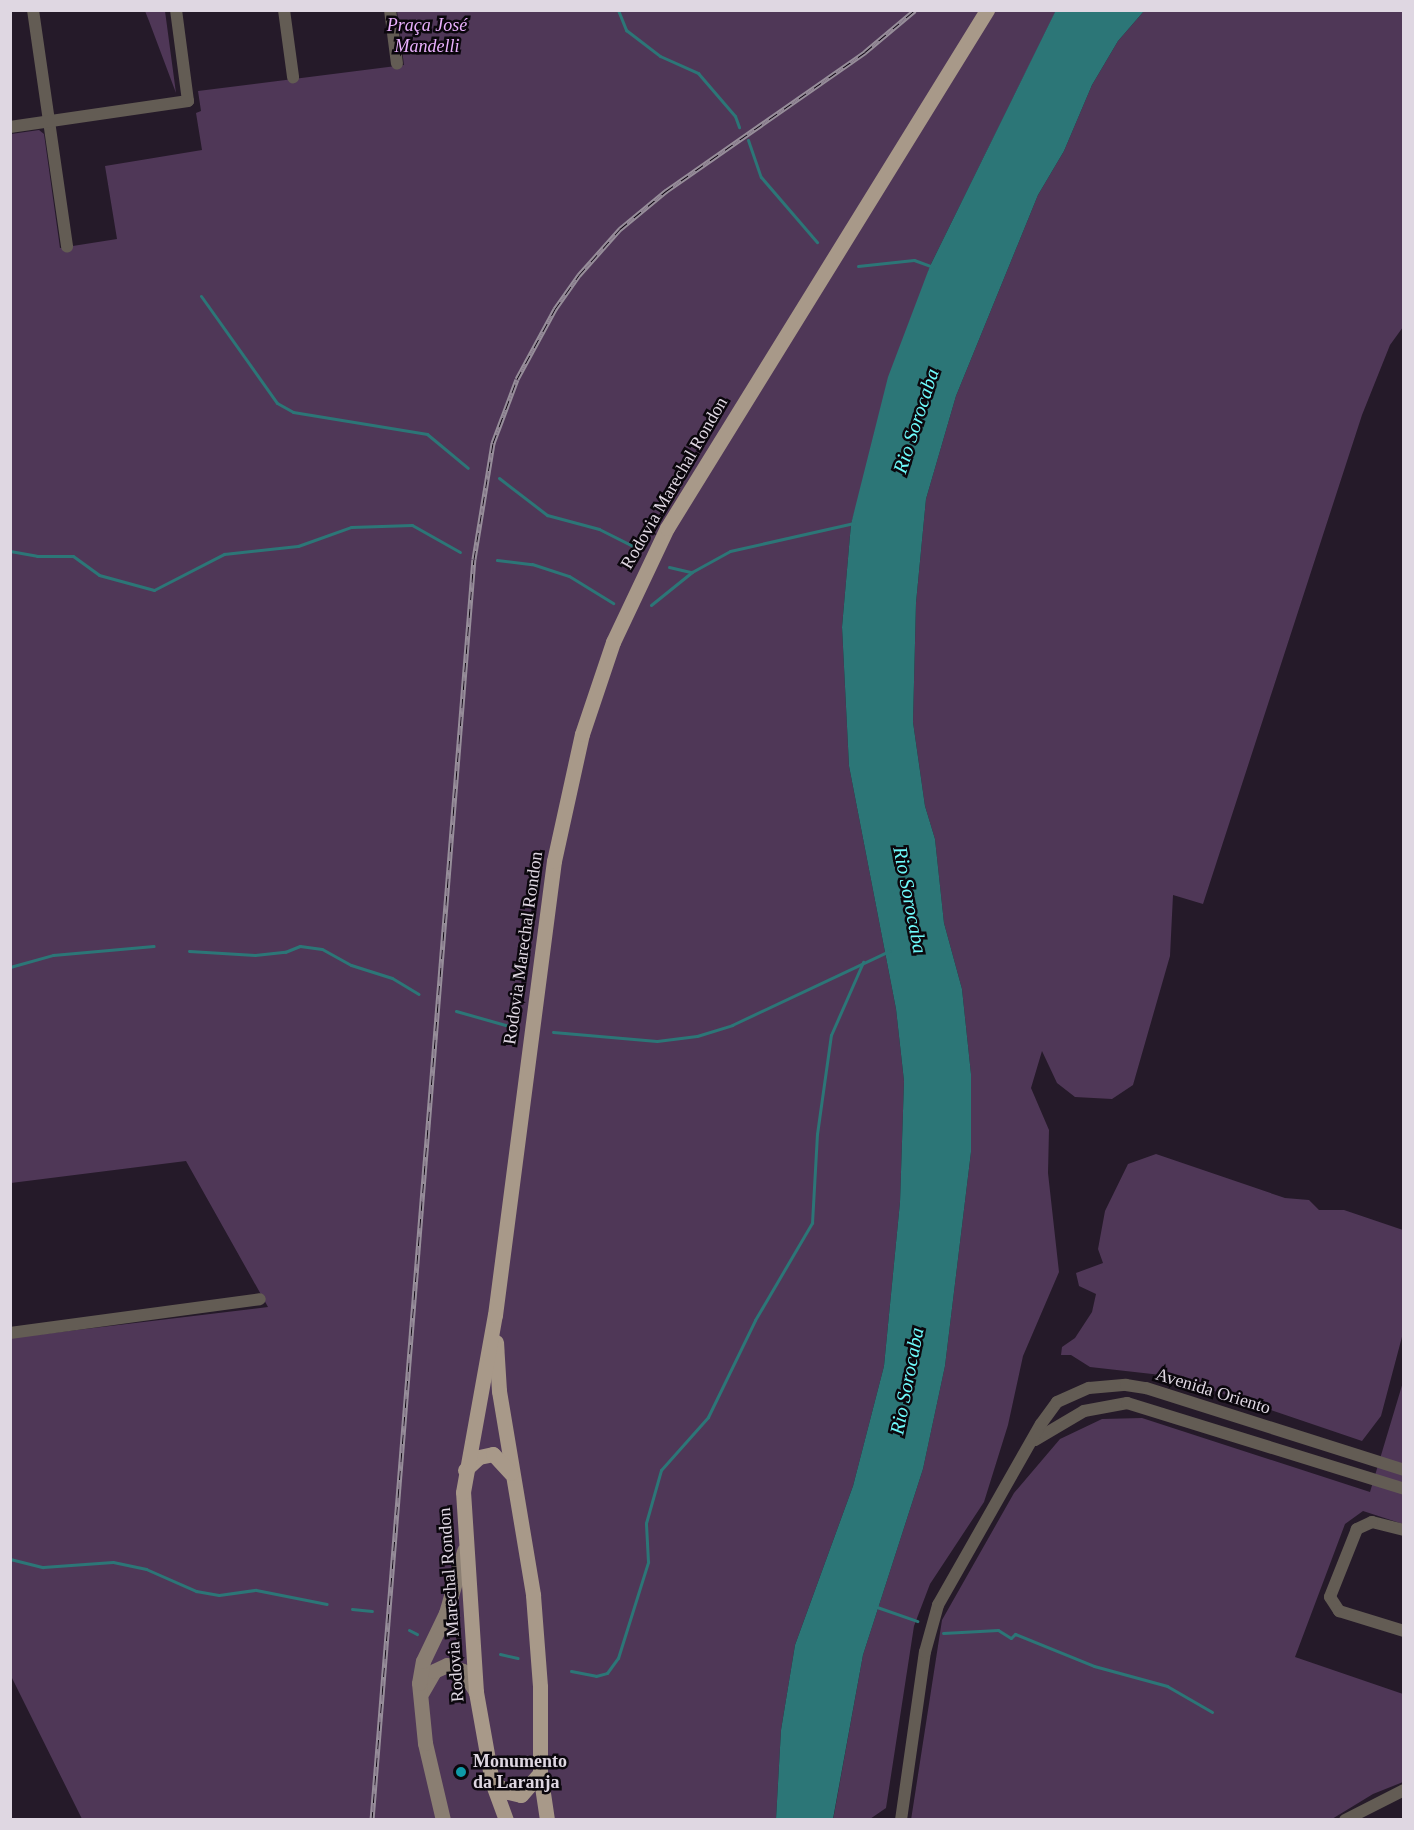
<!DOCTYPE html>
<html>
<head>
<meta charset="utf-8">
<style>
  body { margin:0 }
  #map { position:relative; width:1414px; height:1830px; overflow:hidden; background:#251a29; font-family:"Times New Roman",serif }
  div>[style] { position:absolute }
  .green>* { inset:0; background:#4f3757 }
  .water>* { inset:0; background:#2c7677 }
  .stream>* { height:3px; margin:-1.5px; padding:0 1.5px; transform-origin:1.5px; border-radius:1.5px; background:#2c7677 }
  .street>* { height:12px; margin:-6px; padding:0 6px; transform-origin:6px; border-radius:6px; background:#635c54 }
  .secondary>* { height:15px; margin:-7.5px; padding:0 7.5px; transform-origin:7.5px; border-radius:7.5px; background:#8a7e72 }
  .primary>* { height:15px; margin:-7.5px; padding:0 7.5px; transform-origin:7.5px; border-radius:7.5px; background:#a89989 }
  .rail>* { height:5px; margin-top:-2.5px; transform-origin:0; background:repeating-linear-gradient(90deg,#0b070d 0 9px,#978e9a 0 18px); box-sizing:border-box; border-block:2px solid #978e9a }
  .dots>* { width:16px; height:16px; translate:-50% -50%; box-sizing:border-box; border:3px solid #0b070d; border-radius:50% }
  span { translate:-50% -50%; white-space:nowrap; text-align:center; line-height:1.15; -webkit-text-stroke:5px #0b070d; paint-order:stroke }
  .park-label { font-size:18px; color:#e9b0fd; font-style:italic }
  .street-label { font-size:18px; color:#dfd7e2 }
  .poi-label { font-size:18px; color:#dfd7e2; font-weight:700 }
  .left { translate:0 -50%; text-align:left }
  .water-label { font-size:20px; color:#6ffbfc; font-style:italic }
  .frame { position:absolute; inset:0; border:12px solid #dfd7e2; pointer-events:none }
</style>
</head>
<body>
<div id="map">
  <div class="green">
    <i style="clip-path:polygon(145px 11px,165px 11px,176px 93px,149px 21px)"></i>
    <i style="clip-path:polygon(397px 11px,1056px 11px,930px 266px,851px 524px,842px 627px,849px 766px,896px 1009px,904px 1081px,900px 1202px,884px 1366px,853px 1486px,795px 1645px,781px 1730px,776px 1819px,82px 1819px,11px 1676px,10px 1338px,268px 1307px,186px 1161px,11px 1183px,11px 134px,39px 130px,44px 134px,60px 248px,117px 239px,105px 166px,202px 150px,196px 113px,201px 111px,198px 91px,404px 65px)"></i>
    <i style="clip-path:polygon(1144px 11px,1403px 11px,1403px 327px,1390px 345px,1362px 415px,1203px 904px,1173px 895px,1170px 956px,1133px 1085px,1112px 1099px,1075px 1097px,1057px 1083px,1042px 1051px,1031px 1088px,1049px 1130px,1048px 1173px,1059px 1272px,1023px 1356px,1008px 1425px,984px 1502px,930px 1584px,914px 1626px,886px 1808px,870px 1819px,833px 1820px,863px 1655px,923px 1469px,945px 1366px,971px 1152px,971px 1074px,962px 989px,944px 923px,935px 839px,925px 806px,913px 722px,916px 603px,926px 499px,956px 396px,1038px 195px,1064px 151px,1092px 85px,1118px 41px)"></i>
    <i style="clip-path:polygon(1156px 1154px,1285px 1198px,1309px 1200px,1319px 1210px,1344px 1210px,1403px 1230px,1403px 1333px,1381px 1416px,1362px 1441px,1170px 1376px,1090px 1367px,1071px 1355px,1061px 1355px,1062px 1347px,1075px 1338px,1092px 1312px,1096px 1294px,1079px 1286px,1076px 1273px,1103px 1263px,1098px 1249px,1105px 1211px,1128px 1164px)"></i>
    <i style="clip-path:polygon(1403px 1382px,1403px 1524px,1363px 1511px,1345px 1524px,1295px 1657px,1403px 1694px,1403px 1782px,1373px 1794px,1332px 1819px,911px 1820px,942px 1620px,1014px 1493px,1060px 1439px,1102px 1419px,1142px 1418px,1370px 1492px)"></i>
  </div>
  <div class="water">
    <i style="clip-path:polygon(1056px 10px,1144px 11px,1118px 41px,1092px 85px,1064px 151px,1038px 195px,956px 396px,926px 499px,916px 603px,913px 722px,925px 806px,935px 839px,944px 923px,962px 989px,971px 1074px,971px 1152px,945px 1366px,923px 1469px,863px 1655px,833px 1819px,776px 1819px,781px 1730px,795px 1645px,853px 1486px,884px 1366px,900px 1202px,904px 1081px,896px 1009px,849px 766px,842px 627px,851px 524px,888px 377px,930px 266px)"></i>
  </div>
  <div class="stream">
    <i style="left:618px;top:10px;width:22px;rotate:68deg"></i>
    <i style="left:626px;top:30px;width:43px;rotate:37.4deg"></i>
    <i style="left:660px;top:56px;width:42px;rotate:24.1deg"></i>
    <i style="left:698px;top:73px;width:57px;rotate:49.3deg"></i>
    <i style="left:735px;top:116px;width:12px;rotate:70deg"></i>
    <i style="left:748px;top:140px;width:39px;rotate:71deg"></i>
    <i style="left:761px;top:177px;width:86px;rotate:49.3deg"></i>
    <i style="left:858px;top:266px;width:56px;rotate:-6.1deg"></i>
    <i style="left:914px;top:260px;width:20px;rotate:20deg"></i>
    <i style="left:201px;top:296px;width:131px;rotate:54.6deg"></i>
    <i style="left:277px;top:403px;width:18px;rotate:29deg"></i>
    <i style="left:293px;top:412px;width:136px;rotate:9.3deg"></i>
    <i style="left:427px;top:434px;width:53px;rotate:39.7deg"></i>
    <i style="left:499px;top:478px;width:61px;rotate:37.6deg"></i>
    <i style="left:547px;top:515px;width:54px;rotate:15.1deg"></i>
    <i style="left:599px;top:529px;width:42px;rotate:26.6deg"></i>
    <i style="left:10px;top:551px;width:27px;rotate:10deg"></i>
    <i style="left:37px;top:556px;width:36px"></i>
    <i style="left:73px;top:556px;width:32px;rotate:36deg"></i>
    <i style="left:99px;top:575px;width:57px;rotate:15.3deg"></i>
    <i style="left:154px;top:590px;width:79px;rotate:-27.2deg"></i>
    <i style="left:224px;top:554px;width:74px;rotate:-6.2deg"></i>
    <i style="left:298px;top:546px;width:56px;rotate:-19.7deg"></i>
    <i style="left:351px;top:527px;width:61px;rotate:-1.9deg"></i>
    <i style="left:412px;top:525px;width:55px;rotate:29.4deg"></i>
    <i style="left:497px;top:560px;width:35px;rotate:7deg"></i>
    <i style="left:532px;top:564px;width:39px;rotate:18deg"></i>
    <i style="left:569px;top:576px;width:52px;rotate:31.5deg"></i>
    <i style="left:669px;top:567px;width:23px;rotate:13deg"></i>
    <i style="left:651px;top:605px;width:53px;rotate:-38.8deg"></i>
    <i style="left:692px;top:572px;width:43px;rotate:-28.9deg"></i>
    <i style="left:730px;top:551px;width:127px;rotate:-12.7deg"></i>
    <i style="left:189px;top:951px;width:66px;rotate:3.5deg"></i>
    <i style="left:255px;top:955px;width:30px;rotate:-6deg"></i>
    <i style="left:285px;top:952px;width:16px;rotate:-22deg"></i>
    <i style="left:300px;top:946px;width:22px;rotate:8deg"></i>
    <i style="left:322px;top:949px;width:33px;rotate:29deg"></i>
    <i style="left:351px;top:965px;width:43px;rotate:17.6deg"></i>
    <i style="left:392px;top:978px;width:31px;rotate:31deg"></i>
    <i style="left:10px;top:967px;width:45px;rotate:-15.6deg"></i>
    <i style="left:53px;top:955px;width:101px;rotate:-5.1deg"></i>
    <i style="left:456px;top:1011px;width:55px;rotate:15.8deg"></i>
    <i style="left:553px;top:1032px;width:104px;rotate:4.9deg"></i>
    <i style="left:657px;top:1041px;width:40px;rotate:-7.1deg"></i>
    <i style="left:697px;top:1036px;width:37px;rotate:-17deg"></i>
    <i style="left:732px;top:1025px;width:174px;rotate:-25.2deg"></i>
    <i style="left:10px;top:1559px;width:34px;rotate:14deg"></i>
    <i style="left:43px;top:1567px;width:70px;rotate:-4.1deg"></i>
    <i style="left:113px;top:1562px;width:34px;rotate:12deg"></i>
    <i style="left:146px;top:1569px;width:55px;rotate:23.7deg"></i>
    <i style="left:196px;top:1591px;width:23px;rotate:10deg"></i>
    <i style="left:219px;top:1595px;width:37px;rotate:-8deg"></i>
    <i style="left:256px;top:1590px;width:72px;rotate:11.2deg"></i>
    <i style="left:874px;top:1606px;width:46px;rotate:19.2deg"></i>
    <i style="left:352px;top:1609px;width:20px;rotate:6deg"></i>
    <i style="left:409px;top:1630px;width:9px;rotate:27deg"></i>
    <i style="left:943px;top:1633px;width:55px;rotate:-3.1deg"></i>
    <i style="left:998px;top:1630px;width:15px;rotate:32deg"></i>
    <i style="left:1011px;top:1638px;width:6px;rotate:-45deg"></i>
    <i style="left:1015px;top:1634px;width:85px;rotate:22.1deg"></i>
    <i style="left:1094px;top:1666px;width:76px;rotate:15.3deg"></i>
    <i style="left:1167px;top:1686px;width:52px;rotate:30deg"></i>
    <i style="left:500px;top:1654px;width:18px;rotate:13deg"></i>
    <i style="left:571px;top:1671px;width:25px;rotate:11deg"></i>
    <i style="left:596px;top:1676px;width:11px;rotate:-15deg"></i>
    <i style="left:607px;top:1673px;width:19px;rotate:-54deg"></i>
    <i style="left:618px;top:1658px;width:101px;rotate:-72.6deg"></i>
    <i style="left:648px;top:1562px;width:39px;rotate:-93deg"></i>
    <i style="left:646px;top:1523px;width:55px;rotate:-74.2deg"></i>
    <i style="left:661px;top:1470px;width:71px;rotate:-48.4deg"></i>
    <i style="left:708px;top:1417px;width:108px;rotate:-64.1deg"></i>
    <i style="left:755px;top:1320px;width:113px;rotate:-59.6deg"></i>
    <i style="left:812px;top:1223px;width:89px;rotate:-86.8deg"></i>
    <i style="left:817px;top:1134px;width:100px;rotate:-82deg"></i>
    <i style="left:831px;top:1035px;width:80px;rotate:-66.3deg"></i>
  </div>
  <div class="street">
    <i style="left:33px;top:10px;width:239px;rotate:81.8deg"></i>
    <i style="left:284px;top:10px;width:68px;rotate:82.3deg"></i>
    <i style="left:390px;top:10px;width:54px;rotate:82.6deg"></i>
    <i style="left:10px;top:127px;width:180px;rotate:-8.3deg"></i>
    <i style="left:188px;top:101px;width:92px;rotate:-97.5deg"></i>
    <i style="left:10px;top:1333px;width:252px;rotate:-7.7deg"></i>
    <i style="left:1035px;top:1440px;width:57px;rotate:-30.6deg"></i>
    <i style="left:1084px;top:1411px;width:44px;rotate:-10.5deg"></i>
    <i style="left:1127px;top:1403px;width:290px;rotate:17.2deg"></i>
    <i style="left:1404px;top:1530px;width:33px;rotate:-166deg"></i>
    <i style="left:1372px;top:1522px;width:17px;rotate:155deg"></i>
    <i style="left:1357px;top:1529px;width:73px;rotate:111.7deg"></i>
    <i style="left:1330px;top:1597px;width:17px;rotate:57deg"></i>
    <i style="left:1339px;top:1611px;width:68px;rotate:17.1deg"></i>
    <i style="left:901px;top:1820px;width:170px;rotate:-81.9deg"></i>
    <i style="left:925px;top:1652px;width:49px;rotate:-74.5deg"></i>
    <i style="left:938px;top:1605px;width:208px;rotate:-60.4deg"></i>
    <i style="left:1041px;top:1424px;width:27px;rotate:-54deg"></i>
    <i style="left:1057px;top:1402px;width:35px;rotate:-24deg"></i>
    <i style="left:1089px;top:1388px;width:37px;rotate:-5deg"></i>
    <i style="left:1126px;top:1385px;width:20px;rotate:9deg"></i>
    <i style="left:1146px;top:1388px;width:271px;rotate:17.6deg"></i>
    <i style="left:1345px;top:1820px;width:66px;rotate:-27deg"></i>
  </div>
  <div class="secondary">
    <i style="left:422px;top:1692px;width:24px;rotate:-60deg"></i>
    <i style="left:434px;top:1671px;width:14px;rotate:-25deg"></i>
    <i style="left:447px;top:1665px;width:17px;rotate:21deg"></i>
    <i style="left:463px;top:1671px;width:25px;rotate:58deg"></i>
    <i style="left:443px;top:1820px;width:79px;rotate:-103.2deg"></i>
    <i style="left:425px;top:1743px;width:60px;rotate:-95.7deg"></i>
    <i style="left:419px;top:1683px;width:22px;rotate:-80deg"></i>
    <i style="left:423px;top:1661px;width:53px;rotate:-64.4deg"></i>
    <i style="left:446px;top:1613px;width:65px;rotate:-73.8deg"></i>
  </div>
  <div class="primary">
    <i style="left:496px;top:1342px;width:49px;rotate:86.5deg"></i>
    <i style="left:499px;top:1391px;width:207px;rotate:80.5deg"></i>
    <i style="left:533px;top:1595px;width:92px;rotate:85.6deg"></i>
    <i style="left:540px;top:1687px;width:86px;rotate:90deg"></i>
    <i style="left:540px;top:1773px;width:48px;rotate:81.5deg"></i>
    <i style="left:465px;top:1470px;width:19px;rotate:-43deg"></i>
    <i style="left:479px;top:1457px;width:14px;rotate:-12deg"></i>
    <i style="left:493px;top:1454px;width:26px;rotate:47deg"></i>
    <i style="left:492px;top:1782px;width:19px;rotate:32deg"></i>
    <i style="left:508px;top:1792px;width:13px;rotate:13deg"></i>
    <i style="left:521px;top:1795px;width:29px;rotate:-49deg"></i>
    <i style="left:506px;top:1820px;width:40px;rotate:-110.2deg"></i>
    <i style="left:492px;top:1782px;width:91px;rotate:-100.1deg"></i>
    <i style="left:476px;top:1692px;width:200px;rotate:-93.7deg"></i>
    <i style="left:463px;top:1492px;width:180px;rotate:-79.8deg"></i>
    <i style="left:495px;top:1315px;width:458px;rotate:-82.6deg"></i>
    <i style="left:554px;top:861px;width:130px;rotate:-77.6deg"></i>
    <i style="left:582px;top:734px;width:97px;rotate:-71.4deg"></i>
    <i style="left:613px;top:642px;width:126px;rotate:-64.7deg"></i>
    <i style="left:667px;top:528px;width:609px;rotate:-58.29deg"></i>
  </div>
  <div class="rail">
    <i style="left:372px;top:1820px;width:1265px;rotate:-85.38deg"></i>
    <i style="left:474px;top:559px;width:118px;rotate:-80.7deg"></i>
    <i style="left:493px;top:443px;width:68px;rotate:-69.4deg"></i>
    <i style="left:517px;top:379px;width:80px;rotate:-61.5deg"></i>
    <i style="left:555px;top:309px;width:42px;rotate:-54.8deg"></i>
    <i style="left:579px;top:275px;width:62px;rotate:-48.3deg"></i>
    <i style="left:620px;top:229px;width:60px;rotate:-39.6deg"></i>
    <i style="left:666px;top:191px;width:243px;rotate:-34.9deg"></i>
    <i style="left:865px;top:52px;width:65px;rotate:-40deg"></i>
  </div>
  <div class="dots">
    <i style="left:461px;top:1772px;background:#0f9aa8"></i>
  </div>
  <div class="park-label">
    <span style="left:427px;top:36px">Praça José<br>Mandelli</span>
  </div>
  <div class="street-label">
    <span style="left:674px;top:483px;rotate:-60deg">Rodovia Marechal Rondon</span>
    <span style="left:523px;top:948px;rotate:-82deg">Rodovia Marechal Rondon</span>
    <span style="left:1213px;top:1391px;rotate:17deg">Avenida Oriento</span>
    <span style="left:451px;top:1605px;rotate:-94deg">Rodovia Marechal Rondon</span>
  </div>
  <div class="poi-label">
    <span class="left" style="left:473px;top:1772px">Monumento<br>da Laranja</span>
  </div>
  <div class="water-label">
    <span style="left:916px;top:421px;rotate:-72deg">Rio Sorocaba</span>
    <span style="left:910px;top:900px;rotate:79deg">Rio Sorocaba</span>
    <span style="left:907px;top:1381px;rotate:-79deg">Rio Sorocaba</span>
  </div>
  <div class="frame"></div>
</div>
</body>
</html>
